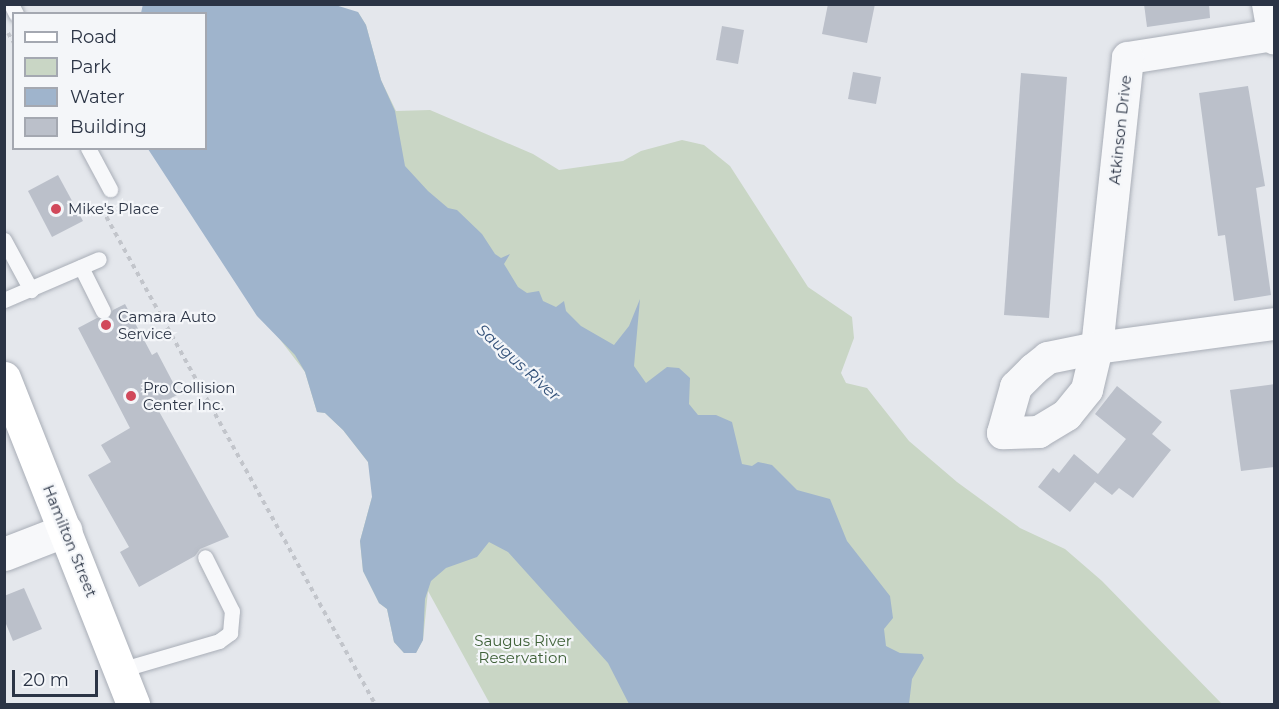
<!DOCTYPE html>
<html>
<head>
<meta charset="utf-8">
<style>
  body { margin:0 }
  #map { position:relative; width:1279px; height:709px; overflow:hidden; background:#e4e7ec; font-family:Montserrat,sans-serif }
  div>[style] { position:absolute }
  .green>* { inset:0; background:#c9d6c5 }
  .water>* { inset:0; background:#9fb4cc }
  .building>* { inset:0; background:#bbc0ca }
  .path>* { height:4px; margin-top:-2px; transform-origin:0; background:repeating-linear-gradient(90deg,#c2c5cb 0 4.5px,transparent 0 9px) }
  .roads { filter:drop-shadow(0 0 2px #a9aeb7) drop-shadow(0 0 2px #a9aeb7) }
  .service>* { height:15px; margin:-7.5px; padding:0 7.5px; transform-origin:7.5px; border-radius:7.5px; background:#f7f8fa }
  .minor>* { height:32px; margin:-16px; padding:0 16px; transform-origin:16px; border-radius:16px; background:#f7f8fa }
  .tertiary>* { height:33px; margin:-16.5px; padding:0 16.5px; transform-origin:16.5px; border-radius:16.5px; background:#f7f8fa }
  .secondary>* { height:33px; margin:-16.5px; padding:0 16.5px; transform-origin:16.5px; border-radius:16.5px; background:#fff }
  .dots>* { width:16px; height:16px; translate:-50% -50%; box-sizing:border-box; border:3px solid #f4f6f9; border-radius:50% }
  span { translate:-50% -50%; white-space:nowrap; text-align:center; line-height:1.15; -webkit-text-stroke:4.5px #f4f6f9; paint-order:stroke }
  .street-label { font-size:15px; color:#2b3445 }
  .poi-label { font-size:15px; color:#2b3445 }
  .left { translate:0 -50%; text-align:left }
  .park-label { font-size:15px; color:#3f6138 }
  .water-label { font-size:16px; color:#34527a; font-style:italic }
  .frame { position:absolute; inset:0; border:6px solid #2b3445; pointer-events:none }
  .legend { position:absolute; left:12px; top:12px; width:195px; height:138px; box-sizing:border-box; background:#f4f6f9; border:2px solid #a4a8b1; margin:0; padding:8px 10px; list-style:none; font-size:18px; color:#2b3445 }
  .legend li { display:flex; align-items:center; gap:12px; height:30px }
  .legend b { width:30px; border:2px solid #a4a8b1 }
  .scale { position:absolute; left:12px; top:670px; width:86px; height:27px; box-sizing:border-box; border:3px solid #2b3445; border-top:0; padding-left:8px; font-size:18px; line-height:21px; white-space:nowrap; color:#2b3445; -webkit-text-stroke:4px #f4f6f9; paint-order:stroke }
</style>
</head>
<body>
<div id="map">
  <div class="green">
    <i style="clip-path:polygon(358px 12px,366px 25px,381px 80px,396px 111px,430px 110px,533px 154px,559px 170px,623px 161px,641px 151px,682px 140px,704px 145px,730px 166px,808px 287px,852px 317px,854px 338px,841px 373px,846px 383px,867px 388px,909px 441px,957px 482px,1020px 528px,1065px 549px,1102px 581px,1222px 704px,767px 704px,233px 37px,350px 18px)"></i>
    <i style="clip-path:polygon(294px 317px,663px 704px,490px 704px,428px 591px,423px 640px,416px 653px,404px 653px,394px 642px,387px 609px,379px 603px,363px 571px,360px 541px,372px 497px,372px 476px,368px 462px,343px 430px,325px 413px,317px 412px,305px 372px,275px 333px)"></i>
  </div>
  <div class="water">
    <i style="clip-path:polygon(143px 4px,332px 4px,358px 12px,366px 25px,381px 80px,395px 111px,405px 166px,428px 191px,448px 208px,457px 210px,482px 234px,495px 254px,501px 258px,510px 254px,504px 264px,518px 287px,527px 293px,539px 291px,543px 301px,556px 307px,564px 301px,566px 311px,581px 326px,614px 345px,629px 326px,640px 299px,634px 366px,646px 383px,667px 367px,679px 368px,690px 378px,689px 404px,698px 415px,716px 415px,732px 422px,742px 464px,752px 466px,758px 462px,772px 465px,797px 490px,830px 499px,847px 541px,890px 596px,893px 618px,884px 629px,886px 646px,900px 653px,922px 654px,924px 658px,912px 679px,909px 704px,629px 704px,608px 663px,508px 552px,489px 542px,477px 557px,446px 568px,431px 581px,425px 599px,423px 640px,416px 653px,404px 653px,394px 642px,387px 609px,379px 603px,363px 571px,360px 541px,372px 497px,368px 462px,343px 430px,325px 413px,317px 412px,305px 372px,295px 355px,257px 316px,148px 149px,206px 148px,206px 14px,141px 13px)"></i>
  </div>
  <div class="building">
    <i style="clip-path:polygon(828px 4px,875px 4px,867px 43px,822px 34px)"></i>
    <i style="clip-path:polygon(1144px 4px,1209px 4px,1210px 18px,1147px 27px)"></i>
    <i style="clip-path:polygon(722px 26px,744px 30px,738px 64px,716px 60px)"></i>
    <i style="clip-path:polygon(853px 72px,881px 77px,876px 104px,848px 99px)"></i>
    <i style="clip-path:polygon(1021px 73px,1067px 77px,1049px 318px,1004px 315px)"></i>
    <i style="clip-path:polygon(1248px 86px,1265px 186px,1256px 188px,1271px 295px,1234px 301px,1225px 235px,1218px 236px,1199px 93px)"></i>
    <i style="clip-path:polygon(58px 175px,83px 221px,52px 237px,28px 191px)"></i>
    <i style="clip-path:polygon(125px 304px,152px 355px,157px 352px,179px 394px,156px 406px,229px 537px,200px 549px,195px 556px,139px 587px,120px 552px,129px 547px,88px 475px,111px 462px,101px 445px,130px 428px,78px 328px,97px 318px,108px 319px,113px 310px)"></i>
    <i style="clip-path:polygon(1275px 384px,1275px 467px,1241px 471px,1230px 390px)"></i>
    <i style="clip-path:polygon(1117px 386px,1162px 422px,1152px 434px,1171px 450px,1133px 498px,1119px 488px,1112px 495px,1095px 482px,1070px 512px,1038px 487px,1053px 468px,1059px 473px,1074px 454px,1098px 474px,1126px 439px,1095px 414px)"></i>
    <i style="clip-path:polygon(24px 588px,42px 629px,13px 641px,4px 619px,4px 596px)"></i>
  </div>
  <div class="path">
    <i style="left:8px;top:33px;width:12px;rotate:59deg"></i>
    <i style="left:102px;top:209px;width:565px;rotate:61.12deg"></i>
  </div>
  <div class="roads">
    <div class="service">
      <i style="left:11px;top:4px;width:11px;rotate:63deg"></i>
      <i style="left:88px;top:148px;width:47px;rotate:61.8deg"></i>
      <i style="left:4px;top:240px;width:57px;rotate:61.6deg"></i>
      <i style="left:81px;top:267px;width:49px;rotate:63.4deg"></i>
      <i style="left:4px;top:300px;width:103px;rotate:-23.3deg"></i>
      <i style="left:120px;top:670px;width:103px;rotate:-16.3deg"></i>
      <i style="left:219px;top:641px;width:14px;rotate:-36deg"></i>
      <i style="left:230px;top:633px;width:22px;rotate:-85deg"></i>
      <i style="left:232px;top:611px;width:60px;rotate:-116.6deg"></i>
    </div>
    <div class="minor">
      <i style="left:1268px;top:4px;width:35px;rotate:80deg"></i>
      <i style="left:1274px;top:35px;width:148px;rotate:171deg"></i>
      <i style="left:1128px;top:58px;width:292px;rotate:96.1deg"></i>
      <i style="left:1097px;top:348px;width:179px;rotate:-7.7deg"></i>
      <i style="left:1097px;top:348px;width:43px;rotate:103.4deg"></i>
      <i style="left:1087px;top:390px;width:32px;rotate:129deg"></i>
      <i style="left:1067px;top:415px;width:33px;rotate:149deg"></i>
      <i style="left:1039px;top:432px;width:36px;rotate:178deg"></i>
      <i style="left:1003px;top:433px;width:48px;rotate:-74.2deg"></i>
      <i style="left:1016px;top:387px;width:25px;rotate:-45deg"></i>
      <i style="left:1034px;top:369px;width:18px;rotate:-38deg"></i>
      <i style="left:1048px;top:358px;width:50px;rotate:-11.5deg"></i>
    </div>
    <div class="tertiary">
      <i style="left:4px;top:554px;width:66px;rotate:-21.2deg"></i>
    </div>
    <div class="secondary">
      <i style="left:4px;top:378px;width:351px;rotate:68.4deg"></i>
    </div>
  </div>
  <div class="dots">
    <i style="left:56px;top:209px;background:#d1495b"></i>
    <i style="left:106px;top:325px;background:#d1495b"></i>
    <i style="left:131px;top:396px;background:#d1495b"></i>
  </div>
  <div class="street-label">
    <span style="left:1120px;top:130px;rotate:-84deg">Atkinson Drive</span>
    <span style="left:70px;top:541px;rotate:68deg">Hamilton Street</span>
  </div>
  <div class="poi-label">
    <span class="left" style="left:68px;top:209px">Mike's Place</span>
    <span class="left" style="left:118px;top:325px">Camara Auto<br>Service</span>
    <span class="left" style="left:143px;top:396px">Pro Collision<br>Center Inc.</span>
  </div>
  <div class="park-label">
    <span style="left:523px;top:649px">Saugus River<br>Reservation</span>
  </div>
  <div class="water-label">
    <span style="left:518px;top:363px;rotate:42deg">Saugus River</span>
  </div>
  <div class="frame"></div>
  <ul class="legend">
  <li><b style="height:8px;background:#fff"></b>Road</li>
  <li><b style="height:16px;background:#c9d6c5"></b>Park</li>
  <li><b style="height:16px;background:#9fb4cc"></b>Water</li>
  <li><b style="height:16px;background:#bbc0ca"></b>Building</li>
  </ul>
  <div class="scale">20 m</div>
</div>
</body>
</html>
